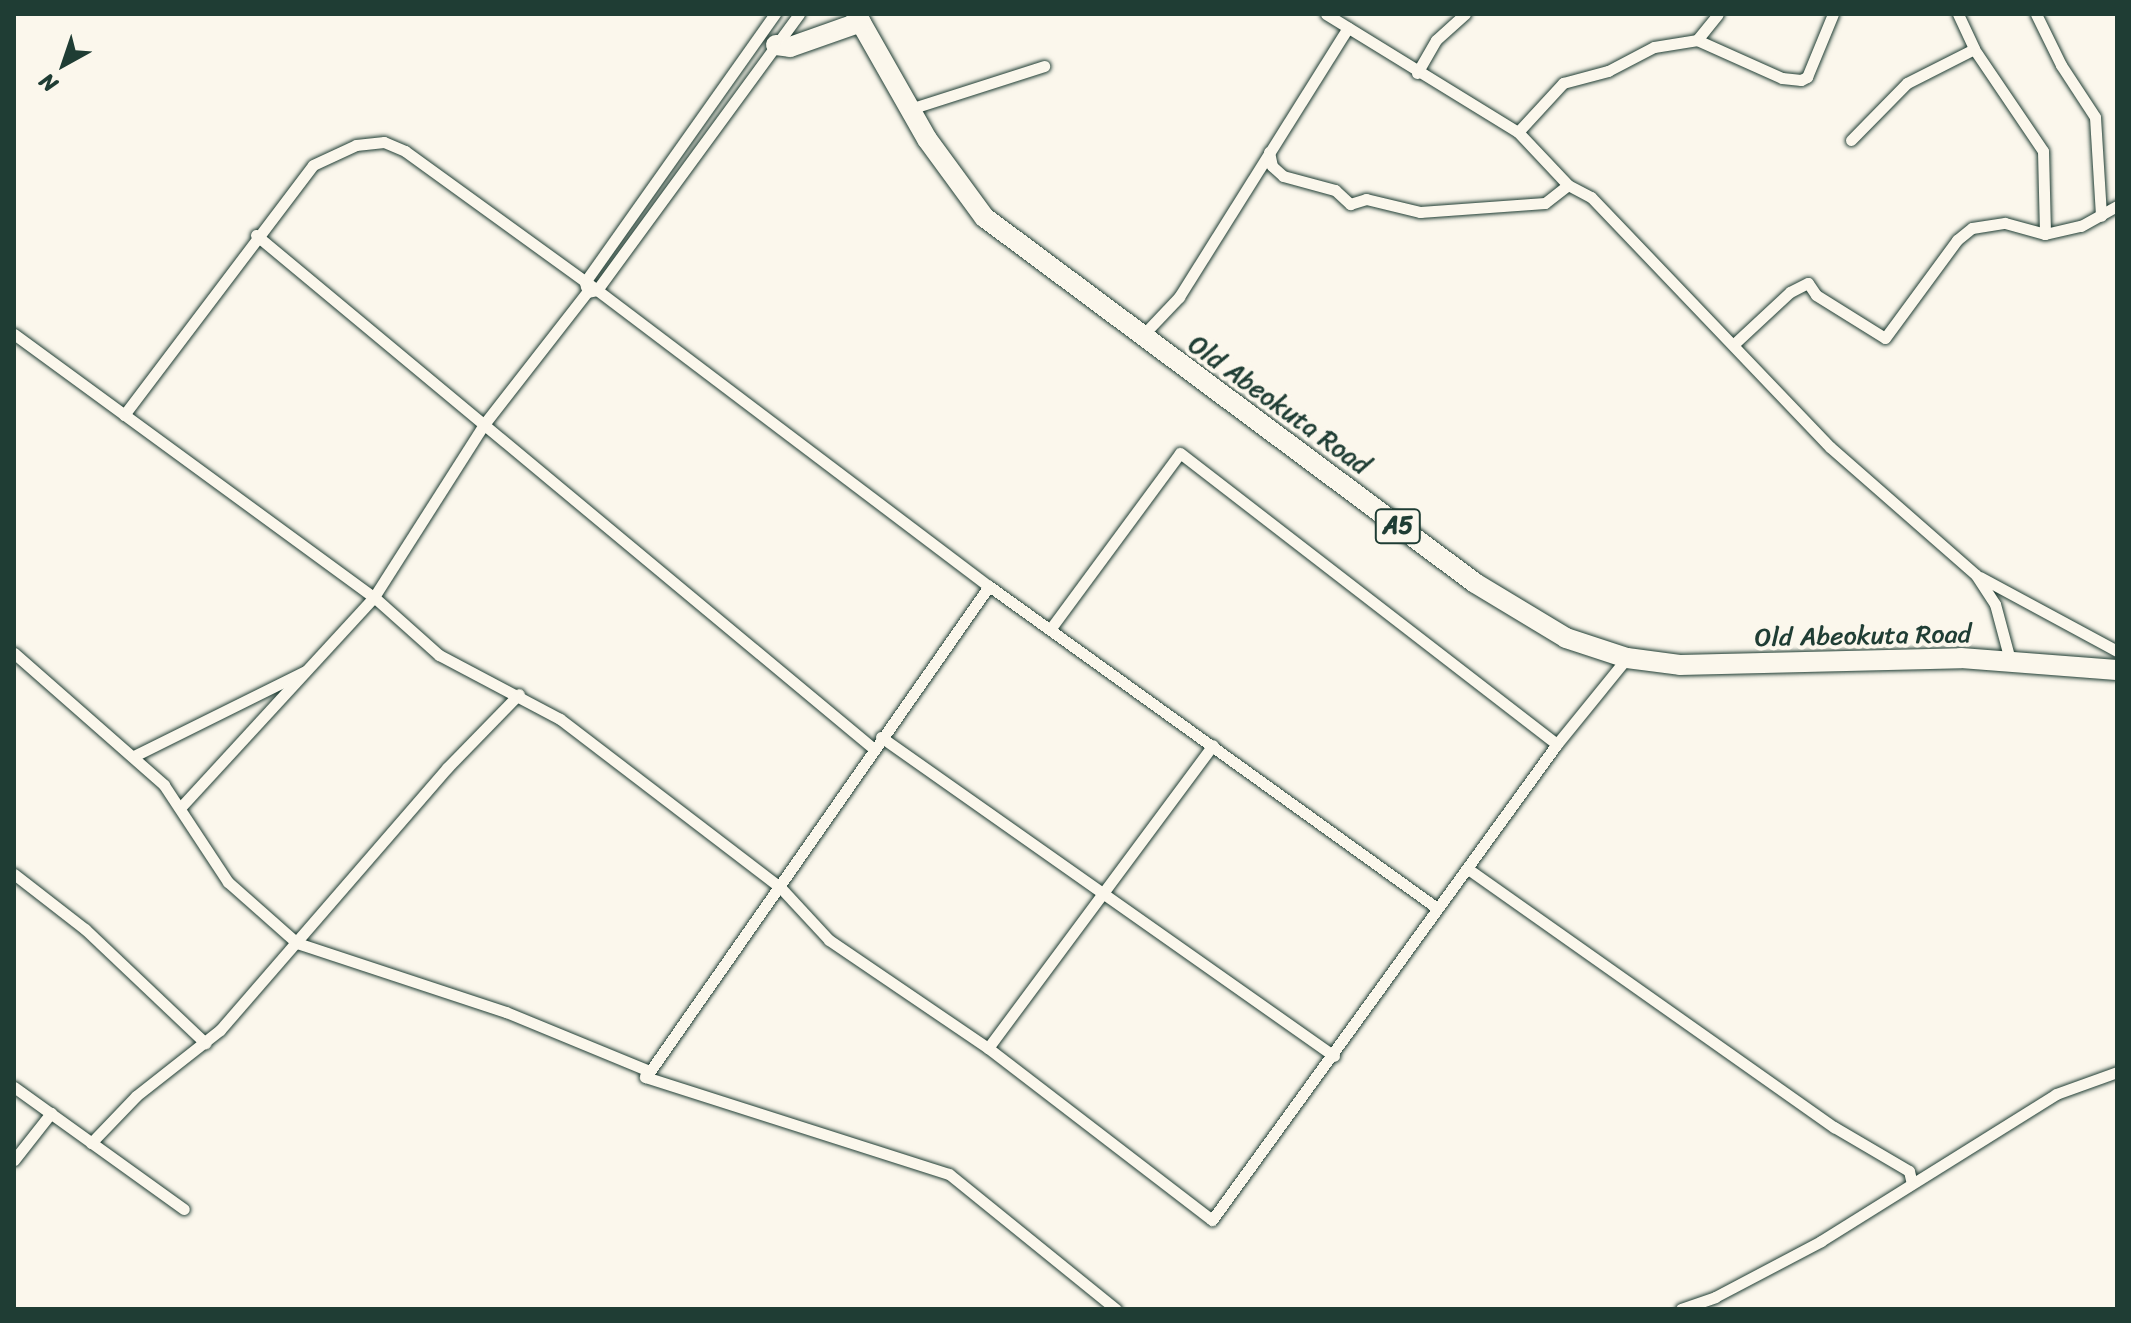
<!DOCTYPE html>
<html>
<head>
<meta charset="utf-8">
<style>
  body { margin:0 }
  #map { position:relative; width:2131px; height:1323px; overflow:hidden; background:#fbf7ec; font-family:Sriracha,sans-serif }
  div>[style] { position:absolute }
  .roads { filter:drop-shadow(0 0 2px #1f3d34) drop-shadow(0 0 2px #1f3d34) }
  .street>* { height:11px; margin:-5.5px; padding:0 5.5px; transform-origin:5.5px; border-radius:5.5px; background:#fbf7ec }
  .highway>* { height:20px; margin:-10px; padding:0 10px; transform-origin:10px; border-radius:10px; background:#fbf7ec }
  span { translate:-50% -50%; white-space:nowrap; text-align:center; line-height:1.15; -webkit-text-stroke:8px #fbf7ec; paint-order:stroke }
  .shield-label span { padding:2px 6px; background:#fbf7ec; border:2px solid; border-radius:6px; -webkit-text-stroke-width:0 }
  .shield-label { font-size:24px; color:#1f3d34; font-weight:700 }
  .street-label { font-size:26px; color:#1f3d34 }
  .frame { position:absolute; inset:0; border:16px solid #1f3d34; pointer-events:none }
  .north { position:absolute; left:24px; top:24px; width:80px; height:80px; -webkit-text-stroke:6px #fbf7ec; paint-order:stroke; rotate:220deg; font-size:22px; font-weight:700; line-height:32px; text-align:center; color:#1f3d34 }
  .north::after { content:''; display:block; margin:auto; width:28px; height:36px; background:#1f3d34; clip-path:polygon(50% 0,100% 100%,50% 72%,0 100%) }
</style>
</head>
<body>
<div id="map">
  <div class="roads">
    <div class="street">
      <i style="left:1326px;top:14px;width:225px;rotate:31.6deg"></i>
      <i style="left:1518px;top:132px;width:73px;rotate:46.7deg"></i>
      <i style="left:1568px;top:185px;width:26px;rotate:28deg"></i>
      <i style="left:1591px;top:197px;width:346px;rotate:46.3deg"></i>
      <i style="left:1830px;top:447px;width:194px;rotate:41.2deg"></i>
      <i style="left:1976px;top:575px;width:35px;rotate:57deg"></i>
      <i style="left:1995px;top:604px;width:58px;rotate:75deg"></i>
      <i style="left:1958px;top:14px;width:38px;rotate:65deg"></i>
      <i style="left:1974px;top:49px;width:123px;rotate:55.9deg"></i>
      <i style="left:2043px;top:151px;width:83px;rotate:88.6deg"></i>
      <i style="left:2036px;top:14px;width:57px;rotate:63.9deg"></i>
      <i style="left:2061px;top:65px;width:62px;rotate:56.8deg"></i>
      <i style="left:2095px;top:117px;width:99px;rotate:86.5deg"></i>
      <i style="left:1697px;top:40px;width:93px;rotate:24.1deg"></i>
      <i style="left:1782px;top:78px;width:19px;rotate:6deg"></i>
      <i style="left:1801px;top:80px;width:7px;rotate:-27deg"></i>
      <i style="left:1807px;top:77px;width:68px;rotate:-67.6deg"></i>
      <i style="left:1417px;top:73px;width:38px;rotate:-60deg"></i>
      <i style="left:1436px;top:40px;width:39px;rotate:-42deg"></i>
      <i style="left:910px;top:109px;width:141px;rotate:-17.8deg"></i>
      <i style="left:1518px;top:132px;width:67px;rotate:-47.4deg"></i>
      <i style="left:1563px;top:83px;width:47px;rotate:-14.9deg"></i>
      <i style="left:1608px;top:71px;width:52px;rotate:-27.6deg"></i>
      <i style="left:1654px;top:47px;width:44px;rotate:-9.2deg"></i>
      <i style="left:1697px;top:40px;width:33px;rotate:-51deg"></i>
      <i style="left:1851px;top:140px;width:80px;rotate:-45.5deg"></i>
      <i style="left:1907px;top:83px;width:75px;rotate:-26.9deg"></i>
      <i style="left:1269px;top:152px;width:14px;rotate:78deg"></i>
      <i style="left:1272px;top:166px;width:15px;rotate:42deg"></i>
      <i style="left:1283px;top:176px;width:54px;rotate:15.1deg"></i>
      <i style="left:1335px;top:190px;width:21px;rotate:43deg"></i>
      <i style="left:1350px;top:204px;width:17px;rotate:-17deg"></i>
      <i style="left:1366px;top:199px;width:56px;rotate:13.5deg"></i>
      <i style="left:1420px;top:212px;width:125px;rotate:-4.1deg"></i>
      <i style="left:1545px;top:203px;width:29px;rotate:-38deg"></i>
      <i style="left:256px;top:235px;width:804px;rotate:39.75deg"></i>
      <i style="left:586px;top:287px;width:5px;rotate:-101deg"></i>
      <i style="left:585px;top:282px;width:329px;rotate:-54.7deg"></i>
      <i style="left:14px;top:334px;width:446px;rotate:36.2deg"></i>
      <i style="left:374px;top:597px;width:87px;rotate:41.7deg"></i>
      <i style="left:439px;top:655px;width:137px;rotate:27.9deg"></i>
      <i style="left:560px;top:719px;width:277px;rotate:37.4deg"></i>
      <i style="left:780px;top:887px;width:72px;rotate:47.2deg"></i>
      <i style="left:829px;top:940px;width:192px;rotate:34.2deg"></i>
      <i style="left:988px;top:1048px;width:282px;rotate:37.5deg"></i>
      <i style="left:1212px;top:1220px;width:588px;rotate:-54.07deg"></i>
      <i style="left:1557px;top:744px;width:111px;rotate:-50.9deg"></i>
      <i style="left:1142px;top:336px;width:54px;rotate:-46.5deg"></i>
      <i style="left:1179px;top:297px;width:318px;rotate:-57.9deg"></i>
      <i style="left:1734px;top:344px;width:76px;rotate:-42.9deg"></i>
      <i style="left:1790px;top:292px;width:20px;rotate:-27deg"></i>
      <i style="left:1808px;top:283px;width:14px;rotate:56deg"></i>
      <i style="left:1816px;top:295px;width:81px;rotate:31.9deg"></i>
      <i style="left:1885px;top:338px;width:122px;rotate:-53.7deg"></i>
      <i style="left:1957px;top:240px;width:19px;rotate:-39deg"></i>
      <i style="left:1972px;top:228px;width:33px;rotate:-9deg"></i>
      <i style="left:2005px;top:223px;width:41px;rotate:15.4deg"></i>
      <i style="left:2045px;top:234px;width:37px;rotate:-13deg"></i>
      <i style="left:2081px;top:226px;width:41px;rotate:-29.1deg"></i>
      <i style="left:124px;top:415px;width:313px;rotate:-52.9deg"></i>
      <i style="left:313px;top:165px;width:47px;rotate:-24.9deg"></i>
      <i style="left:356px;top:145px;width:28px;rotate:-6deg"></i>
      <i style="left:384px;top:142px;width:23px;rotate:23deg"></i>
      <i style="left:405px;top:151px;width:237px;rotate:35.9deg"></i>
      <i style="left:597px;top:290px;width:491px;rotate:37.1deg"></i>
      <i style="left:989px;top:586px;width:552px;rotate:35.71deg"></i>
      <i style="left:1980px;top:577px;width:156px;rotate:28.4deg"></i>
      <i style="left:1051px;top:628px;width:217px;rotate:-53.6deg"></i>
      <i style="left:1180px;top:453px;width:476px;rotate:37.7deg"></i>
      <i style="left:14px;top:653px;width:200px;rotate:41.3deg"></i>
      <i style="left:164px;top:785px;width:116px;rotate:56.6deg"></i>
      <i style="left:228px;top:882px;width:92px;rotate:41.5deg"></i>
      <i style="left:297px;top:943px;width:220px;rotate:18.3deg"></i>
      <i style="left:506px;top:1012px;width:152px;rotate:22.4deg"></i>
      <i style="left:647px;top:1070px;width:7px;rotate:106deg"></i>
      <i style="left:645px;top:1077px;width:319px;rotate:17.7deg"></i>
      <i style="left:949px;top:1174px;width:215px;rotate:39deg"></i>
      <i style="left:881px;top:737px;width:554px;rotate:35.15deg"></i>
      <i style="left:134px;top:756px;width:191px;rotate:-26.4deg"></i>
      <i style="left:180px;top:808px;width:287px;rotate:-47.4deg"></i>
      <i style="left:374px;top:597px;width:206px;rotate:-57.5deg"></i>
      <i style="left:485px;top:423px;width:166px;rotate:-52.1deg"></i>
      <i style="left:587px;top:292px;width:10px;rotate:-11deg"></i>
      <i style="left:597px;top:290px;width:342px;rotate:-53.8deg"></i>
      <i style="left:1468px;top:869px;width:448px;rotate:35.2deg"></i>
      <i style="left:1834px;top:1127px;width:87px;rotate:30.4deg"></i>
      <i style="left:1909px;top:1171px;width:13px;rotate:77deg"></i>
      <i style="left:14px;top:874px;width:90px;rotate:37.8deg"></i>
      <i style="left:85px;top:929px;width:166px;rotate:43.5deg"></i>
      <i style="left:988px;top:1048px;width:377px;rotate:-53.4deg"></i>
      <i style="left:646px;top:1077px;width:599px;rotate:-55.06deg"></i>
      <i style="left:14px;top:1087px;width:209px;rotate:35.7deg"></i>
      <i style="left:91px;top:1143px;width:65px;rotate:-46.2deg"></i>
      <i style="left:136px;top:1096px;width:107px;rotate:-38.2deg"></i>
      <i style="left:220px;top:1030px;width:347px;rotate:-49.1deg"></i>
      <i style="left:447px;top:768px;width:103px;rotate:-45.8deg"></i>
      <i style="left:14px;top:1160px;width:60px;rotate:-51.8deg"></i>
      <i style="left:1681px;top:1309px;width:36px;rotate:-19deg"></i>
      <i style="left:1715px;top:1297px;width:120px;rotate:-27.8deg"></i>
      <i style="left:1821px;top:1241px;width:277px;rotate:-32deg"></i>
      <i style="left:2056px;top:1094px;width:65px;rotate:-19.8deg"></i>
    </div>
    <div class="highway">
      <i style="left:856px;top:14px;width:144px;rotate:60.4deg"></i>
      <i style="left:927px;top:139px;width:97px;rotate:53.8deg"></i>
      <i style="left:984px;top:217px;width:612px;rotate:36.7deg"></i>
      <i style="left:1475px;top:583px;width:106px;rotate:31.1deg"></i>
      <i style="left:1566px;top:638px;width:64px;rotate:18.2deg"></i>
      <i style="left:1627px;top:658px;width:53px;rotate:7.5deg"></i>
      <i style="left:1680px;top:665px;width:281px;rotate:-1.4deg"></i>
      <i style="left:1961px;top:658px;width:156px;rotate:4.4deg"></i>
      <i style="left:776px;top:45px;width:14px;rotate:8deg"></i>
      <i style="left:790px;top:47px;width:75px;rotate:-19.4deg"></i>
    </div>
  </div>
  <div class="shield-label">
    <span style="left:1398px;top:526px">A5</span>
  </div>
  <div class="street-label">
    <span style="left:1279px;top:405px;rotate:36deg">Old Abeokuta Road</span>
    <span style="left:1863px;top:636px;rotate:-1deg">Old Abeokuta Road</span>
  </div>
  <div class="frame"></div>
  <div class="north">N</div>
</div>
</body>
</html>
